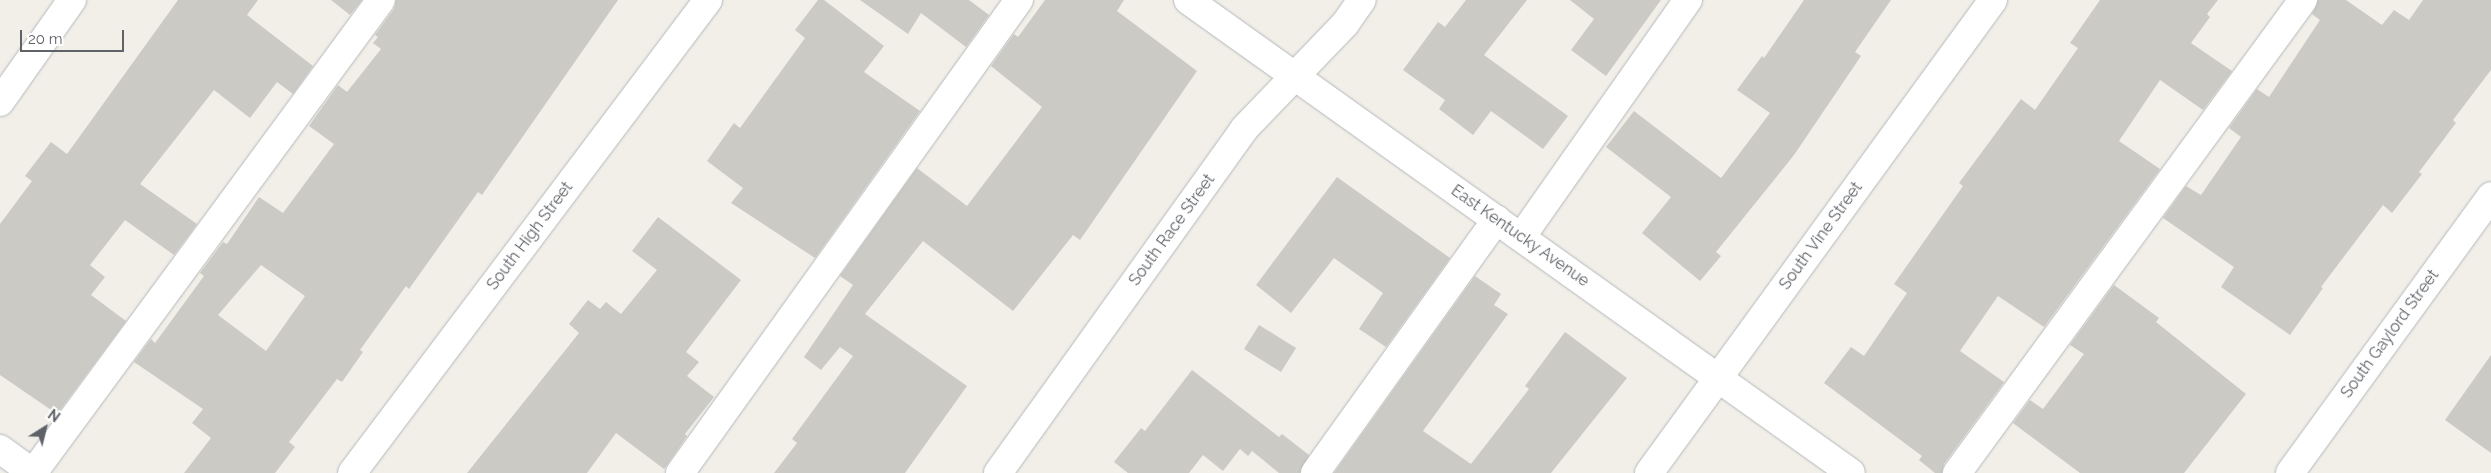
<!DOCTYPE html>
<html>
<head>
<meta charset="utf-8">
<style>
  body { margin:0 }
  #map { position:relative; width:2491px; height:473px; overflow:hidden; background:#f1efe8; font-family:Raleway,sans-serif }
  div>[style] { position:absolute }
  .building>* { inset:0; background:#cccac5 }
  .roads { filter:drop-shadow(0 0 1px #b5b8bc) drop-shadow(0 0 1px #b5b8bc) }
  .minor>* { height:28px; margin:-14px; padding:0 14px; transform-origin:14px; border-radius:14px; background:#fff }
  span { translate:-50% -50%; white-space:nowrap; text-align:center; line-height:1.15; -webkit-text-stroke:4px #fff; paint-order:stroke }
  .street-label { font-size:16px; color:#5f6368 }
  .north { position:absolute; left:20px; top:403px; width:50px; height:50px; -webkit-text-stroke:4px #fff; paint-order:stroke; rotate:36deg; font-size:14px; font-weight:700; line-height:20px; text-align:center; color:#5f6368 }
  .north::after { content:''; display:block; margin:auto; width:18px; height:22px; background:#5f6368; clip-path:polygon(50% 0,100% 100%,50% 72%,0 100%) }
  .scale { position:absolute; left:20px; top:30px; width:104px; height:22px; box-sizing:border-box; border:2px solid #5f6368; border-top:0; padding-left:6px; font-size:15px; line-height:18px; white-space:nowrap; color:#5f6368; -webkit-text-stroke:4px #fff; paint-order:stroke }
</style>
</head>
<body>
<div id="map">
  <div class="building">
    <i style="clip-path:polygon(178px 0,258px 0,247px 15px,313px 66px,293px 94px,277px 82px,250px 118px,214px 90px,140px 184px,197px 224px,174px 255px,125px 220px,90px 265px,105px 277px,91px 295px,126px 321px,57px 414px,0 375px,0 224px,32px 181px,25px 176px,51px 142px,67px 154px)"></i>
    <i style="clip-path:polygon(331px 0,362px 0,350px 15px)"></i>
    <i style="clip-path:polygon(evenodd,396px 0,618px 0,482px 195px,478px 192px,409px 289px,406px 286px,360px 350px,363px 352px,342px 382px,337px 379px,289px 442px,295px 447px,275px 473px,184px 473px,211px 438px,192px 423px,203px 409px,134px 362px,151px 339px,155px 343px,204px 276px,200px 273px,223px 242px,227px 244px,259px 197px,283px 213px,334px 144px,309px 126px,338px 85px,347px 92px,381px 49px,373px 43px,378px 37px,375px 35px,394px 9px,396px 0,261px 265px,305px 296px,266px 351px,218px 315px,261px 265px)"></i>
    <i style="clip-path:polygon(818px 0,824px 0,884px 46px,864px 72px,920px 111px,815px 258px,731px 203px,743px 188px,707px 161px,734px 123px,740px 128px,805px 38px,795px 30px)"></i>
    <i style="clip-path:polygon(860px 0,969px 0,989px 15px,966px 47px,921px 13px,908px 34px)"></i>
    <i style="clip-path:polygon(1045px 0,1124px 0,1117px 11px,1197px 71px,1080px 240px,1073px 235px,1013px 311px,923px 241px,865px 314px,967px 386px,905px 473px,774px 473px,797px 443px,792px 439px,853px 356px,840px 347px,821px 370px,804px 357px,853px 285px,840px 276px,917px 168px,967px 206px,1042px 107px,991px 66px,1014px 34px,1018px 37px)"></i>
    <i style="clip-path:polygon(1466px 0,1527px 0,1484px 55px,1568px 116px,1543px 149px,1491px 111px,1473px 135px,1439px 109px,1445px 100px,1403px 70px,1438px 22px,1445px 27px)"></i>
    <i style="clip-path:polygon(1570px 0,1661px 0,1606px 76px,1571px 50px,1594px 19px)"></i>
    <i style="clip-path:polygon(1804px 0,1891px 0,1855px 52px,1861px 56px,1794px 155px,1716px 252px,1721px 256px,1700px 281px,1642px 233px,1671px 197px,1606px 147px,1634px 111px,1721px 178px,1770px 113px,1737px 90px,1762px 56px,1764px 58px)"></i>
    <i style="clip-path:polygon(2100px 0,2218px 0,2207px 14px,2210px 17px,2191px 43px,2232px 71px,2203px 110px,2160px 80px,2119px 141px,2160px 169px,2044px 327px,1998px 296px,1960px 351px,2004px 382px,1944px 464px,1942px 473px,1935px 473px,1919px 460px,1922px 456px,1824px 383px,1851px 347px,1864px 356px,1907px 293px,1894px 284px,1963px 186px,1959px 183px,2021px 99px,2035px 110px,2078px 48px,2070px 43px)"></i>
    <i style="clip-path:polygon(2318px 0,2346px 0,2382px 25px,2394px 10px,2409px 20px,2423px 0,2491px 0,2491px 70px,2453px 120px,2456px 123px,2419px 172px,2422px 174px,2392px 213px,2383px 205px,2321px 287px,2323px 288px,2290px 335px,2221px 287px,2234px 267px,2163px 218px,2186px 186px,2201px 195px,2241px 137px,2229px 128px,2257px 89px,2269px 97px,2320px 20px,2312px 14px)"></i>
    <i style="clip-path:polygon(1337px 177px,1450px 258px,1386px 347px,1359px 329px,1383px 293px,1334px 258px,1291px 313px,1256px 285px)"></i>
    <i style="clip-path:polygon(658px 217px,741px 280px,686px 352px,699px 362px,687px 376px,714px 397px,685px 434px,687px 436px,667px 465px,664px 469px,616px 433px,587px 473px,467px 473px,579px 333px,569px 324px,588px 300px,600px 309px,606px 302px,621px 314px,657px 270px,632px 251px)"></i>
    <i style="clip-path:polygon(1475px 276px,1501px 294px,1494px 305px,1508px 314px,1423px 431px,1471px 464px,1529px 389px,1525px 386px,1565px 332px,1627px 378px,1551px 473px,1334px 473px)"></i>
    <i style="clip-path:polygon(2114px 285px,2159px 318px,2156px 322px,2246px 394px,2184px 473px,2080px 473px,2013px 423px,2030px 400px,2043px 409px,2084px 354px,2070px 345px)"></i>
    <i style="clip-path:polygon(1259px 325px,1296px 348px,1281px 372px,1244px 349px)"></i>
    <i style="clip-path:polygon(2491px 355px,2491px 453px,2445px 420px)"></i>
    <i style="clip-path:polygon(1192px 370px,1279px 437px,1282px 434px,1309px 455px,1300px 473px,1279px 473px,1252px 451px,1248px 456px,1240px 449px,1223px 471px,1203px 455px,1189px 473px,1128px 473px,1114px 462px,1141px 428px,1145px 431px)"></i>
  </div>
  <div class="roads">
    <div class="minor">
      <i style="left:1188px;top:0;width:814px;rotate:35.5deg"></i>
      <i style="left:0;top:102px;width:125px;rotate:-54.8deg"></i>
      <i style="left:1522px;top:236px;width:289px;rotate:-54.9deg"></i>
      <i style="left:0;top:449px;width:41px;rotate:36deg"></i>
      <i style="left:33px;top:473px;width:587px;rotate:-53.66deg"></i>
      <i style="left:352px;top:473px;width:592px;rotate:-53.03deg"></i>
      <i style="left:680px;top:473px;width:582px;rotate:-54.37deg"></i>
      <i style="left:998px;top:473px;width:423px;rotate:-54.4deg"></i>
      <i style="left:1244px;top:129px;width:146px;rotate:-46.1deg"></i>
      <i style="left:1345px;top:24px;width:29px;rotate:-55deg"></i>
      <i style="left:1315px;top:473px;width:312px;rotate:-54.4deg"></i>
      <i style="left:1649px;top:473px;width:585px;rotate:-53.97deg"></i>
      <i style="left:1957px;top:473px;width:586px;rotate:-53.81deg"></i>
      <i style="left:2290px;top:473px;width:342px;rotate:-54deg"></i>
    </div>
  </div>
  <div class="street-label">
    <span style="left:1172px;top:230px;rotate:-54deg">South Race Street</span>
    <span style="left:530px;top:236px;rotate:-53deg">South High Street</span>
    <span style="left:1520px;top:236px;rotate:35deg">East Kentucky Avenue</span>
    <span style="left:1821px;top:236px;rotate:-54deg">South Vine Street</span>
    <span style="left:2390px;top:334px;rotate:-54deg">South Gaylord Street</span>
  </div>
  <div class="north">N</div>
  <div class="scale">20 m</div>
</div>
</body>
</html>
